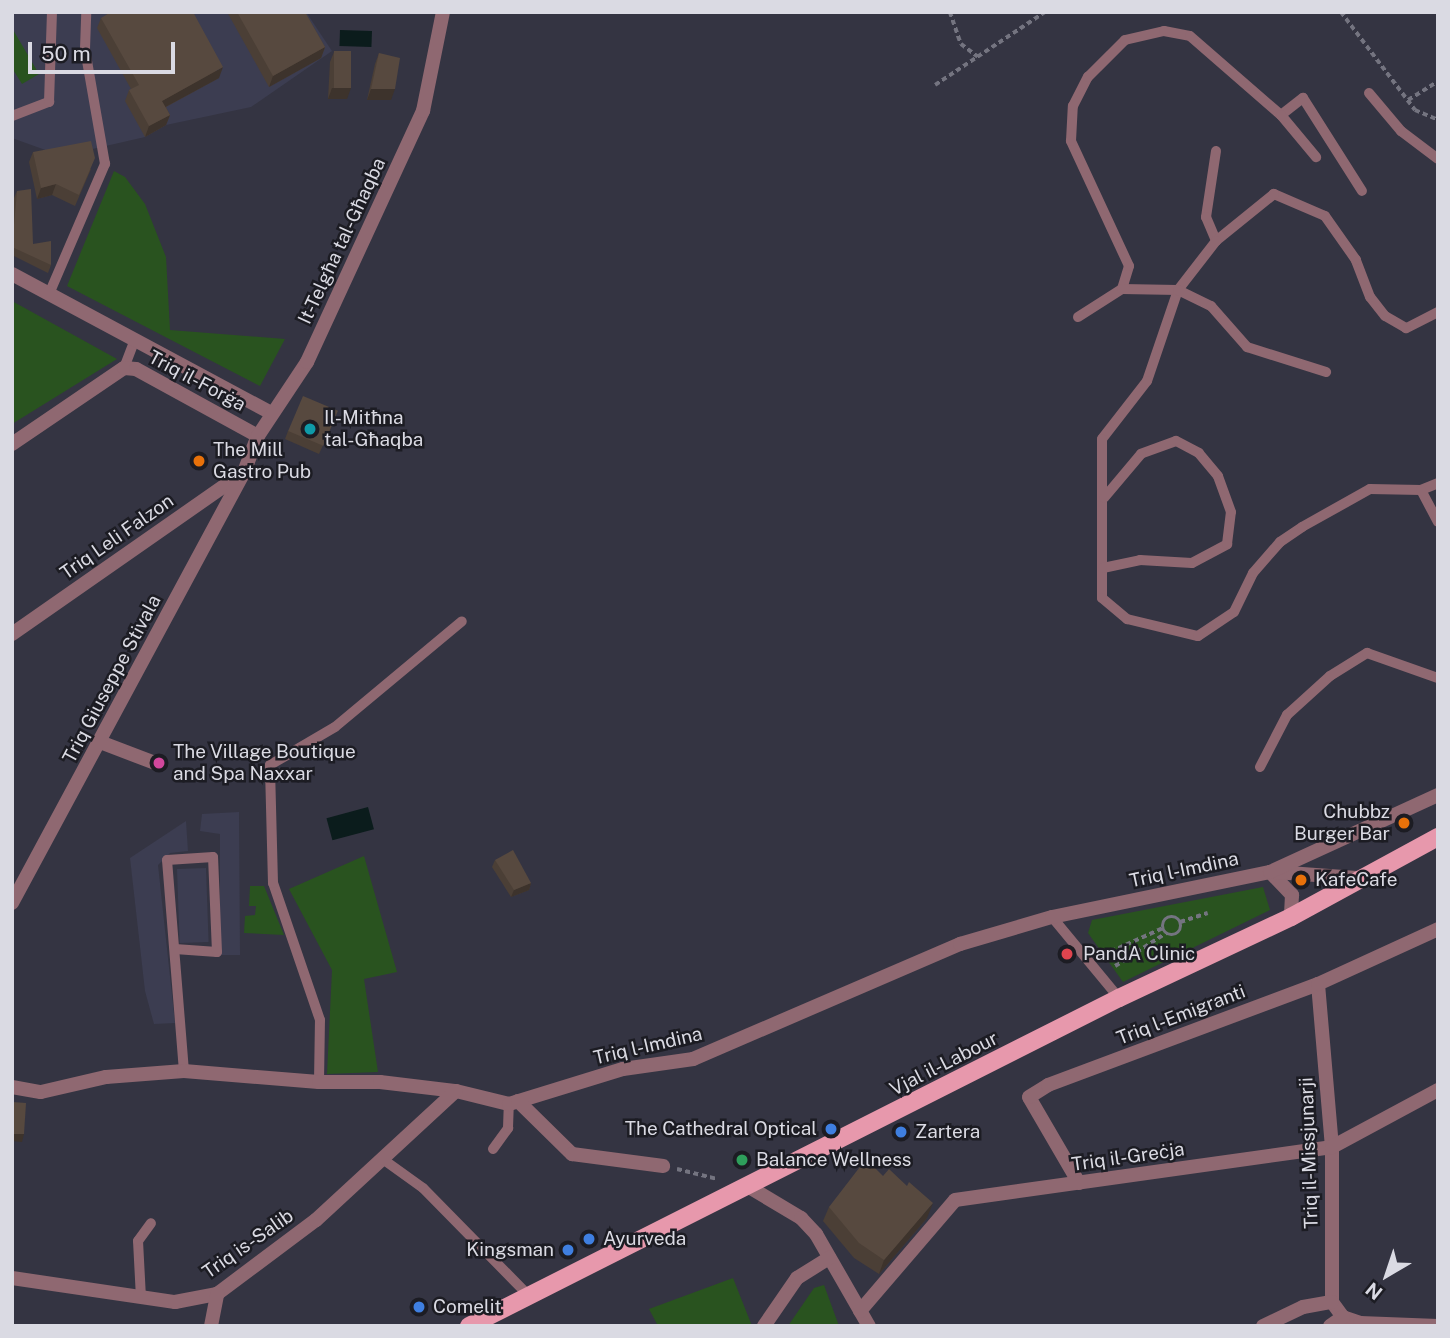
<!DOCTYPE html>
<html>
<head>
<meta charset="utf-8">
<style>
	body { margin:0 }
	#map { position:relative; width:1450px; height:1338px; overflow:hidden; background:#343442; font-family:"Public Sans",sans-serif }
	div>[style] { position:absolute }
	.built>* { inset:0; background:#3c3d51; transform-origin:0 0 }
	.green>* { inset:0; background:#29531f }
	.water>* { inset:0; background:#0b1c1c; transform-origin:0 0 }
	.path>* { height:3.5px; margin-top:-1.75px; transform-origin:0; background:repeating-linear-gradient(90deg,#747480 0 5px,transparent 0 8.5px) }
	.path>.ring { margin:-1.75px; padding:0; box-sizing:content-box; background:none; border:3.5px solid #747480; border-radius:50% }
	.service>* { height:10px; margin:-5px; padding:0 5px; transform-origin:5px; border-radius:5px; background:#8f6871 }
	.minor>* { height:14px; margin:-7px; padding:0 7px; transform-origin:7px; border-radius:7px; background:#8f6871 }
	.tertiary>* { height:14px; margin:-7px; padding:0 7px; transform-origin:7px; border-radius:7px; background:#8f6871 }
	.primary>* { height:18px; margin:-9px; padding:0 9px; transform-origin:9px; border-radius:9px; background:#e798ac }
	.wall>* { inset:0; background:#4b3f36 }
	.shaded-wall>* { inset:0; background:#3d332c }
	.building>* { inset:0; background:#57493f; transform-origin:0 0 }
	.dots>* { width:19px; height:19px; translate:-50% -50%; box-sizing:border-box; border:4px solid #1c1c23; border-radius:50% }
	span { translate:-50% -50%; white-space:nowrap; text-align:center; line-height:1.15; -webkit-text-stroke:5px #1c1c23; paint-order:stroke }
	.street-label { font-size:19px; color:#dadae3 }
	.poi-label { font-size:19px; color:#dadae3 }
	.left { translate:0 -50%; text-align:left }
	.right { translate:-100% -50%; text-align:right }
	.frame { position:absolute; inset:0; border:14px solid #dadae3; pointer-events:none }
	.north { position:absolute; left:1352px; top:1240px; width:70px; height:70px; -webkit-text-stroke:5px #1c1c23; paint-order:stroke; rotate:219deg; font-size:19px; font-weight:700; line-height:28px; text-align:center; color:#dadae3 }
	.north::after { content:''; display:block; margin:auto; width:24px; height:32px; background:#dadae3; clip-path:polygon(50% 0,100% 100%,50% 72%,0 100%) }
	.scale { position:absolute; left:28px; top:42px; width:147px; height:32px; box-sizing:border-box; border:4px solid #dadae3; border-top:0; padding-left:9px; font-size:21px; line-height:24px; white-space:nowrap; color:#dadae3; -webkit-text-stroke:5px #1c1c23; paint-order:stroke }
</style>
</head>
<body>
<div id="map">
	<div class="built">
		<div style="clip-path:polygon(12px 12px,306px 12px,332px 51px,251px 107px,166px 125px,145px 137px,62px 156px,12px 138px)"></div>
		<div style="clip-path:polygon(239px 812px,240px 955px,220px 955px,220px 834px,200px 831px,202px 814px)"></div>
		<div style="clip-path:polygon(186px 821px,188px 851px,170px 853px,158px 865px,175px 1023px,154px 1024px,145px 991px,130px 858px)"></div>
		<div style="left:206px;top:868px;width:74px;height:29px;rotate:88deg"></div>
	</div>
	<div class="green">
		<div style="clip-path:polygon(12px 28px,39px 74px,22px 84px,12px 68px)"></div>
		<div style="clip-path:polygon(114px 171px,125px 177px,145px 204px,166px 257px,170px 330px,285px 339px,260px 386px,67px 286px)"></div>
		<div style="clip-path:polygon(12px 301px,117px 359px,12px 424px)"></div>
		<div style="clip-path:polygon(364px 856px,397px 972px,364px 979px,378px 1072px,327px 1074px,332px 970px,289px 889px)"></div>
		<div style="clip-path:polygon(250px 886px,264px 886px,284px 935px,244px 933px,245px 916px,255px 915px,256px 906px,249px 906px)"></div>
		<div style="clip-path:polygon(1263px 887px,1270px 910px,1123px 982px,1088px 933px,1092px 920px)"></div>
		<div style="clip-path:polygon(733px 1278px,752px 1326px,658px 1326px,649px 1309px)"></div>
		<div style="clip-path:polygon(824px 1285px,839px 1326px,788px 1326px,814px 1288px)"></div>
	</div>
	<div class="water">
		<div style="left:340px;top:30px;width:32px;height:16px;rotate:2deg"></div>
		<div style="left:368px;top:807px;width:23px;height:43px;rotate:75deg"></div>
	</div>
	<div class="path">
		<div style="left:950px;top:12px;width:34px;rotate:71deg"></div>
		<div style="left:961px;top:44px;width:21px;rotate:37deg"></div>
		<div style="left:1341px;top:12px;width:123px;rotate:52.9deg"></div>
		<div style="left:1415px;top:110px;width:25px;rotate:23deg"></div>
		<div style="left:935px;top:85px;width:132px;rotate:-33.6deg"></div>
		<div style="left:1408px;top:100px;width:36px;rotate:-32deg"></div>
		<div class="ring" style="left:1163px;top:917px;width:14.5px;height:14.5px"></div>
		<div style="left:1180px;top:922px;width:29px;rotate:-18deg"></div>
		<div style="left:1103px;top:955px;width:66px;rotate:-24.2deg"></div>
		<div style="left:1115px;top:966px;width:61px;rotate:-32.9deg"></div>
		<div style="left:677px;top:1169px;width:41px;rotate:14deg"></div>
	</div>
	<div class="service">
		<div style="left:1369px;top:93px;width:50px;rotate:49.9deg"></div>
		<div style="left:1401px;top:131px;width:46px;rotate:37.1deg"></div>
		<div style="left:1281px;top:115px;width:28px;rotate:-38deg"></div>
		<div style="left:1303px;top:98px;width:110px;rotate:57.6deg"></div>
		<div style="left:12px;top:116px;width:40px;rotate:-21deg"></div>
		<div style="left:49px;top:102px;width:90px;rotate:-88.1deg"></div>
		<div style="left:1216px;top:151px;width:67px;rotate:98.6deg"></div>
		<div style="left:1206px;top:217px;width:26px;rotate:67deg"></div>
		<div style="left:1122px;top:289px;width:24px;rotate:-73deg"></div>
		<div style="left:1129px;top:266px;width:138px;rotate:-114.9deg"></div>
		<div style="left:1071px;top:141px;width:35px;rotate:-87deg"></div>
		<div style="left:1073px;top:106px;width:33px;rotate:-63deg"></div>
		<div style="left:1088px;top:77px;width:52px;rotate:-45deg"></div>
		<div style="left:1125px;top:40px;width:40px;rotate:-13deg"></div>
		<div style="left:1164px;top:31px;width:26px;rotate:11deg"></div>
		<div style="left:1190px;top:36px;width:121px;rotate:41deg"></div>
		<div style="left:1281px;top:115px;width:55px;rotate:50.2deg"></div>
		<div style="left:49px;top:294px;width:142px;rotate:-66.7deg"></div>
		<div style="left:105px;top:164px;width:117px;rotate:-99.9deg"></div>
		<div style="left:85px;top:49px;width:37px;rotate:-88deg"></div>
		<div style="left:1438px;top:312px;width:36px;rotate:153deg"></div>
		<div style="left:1406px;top:328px;width:24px;rotate:-150deg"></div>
		<div style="left:1385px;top:316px;width:24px;rotate:-128deg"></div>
		<div style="left:1370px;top:297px;width:40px;rotate:-111deg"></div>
		<div style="left:1356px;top:260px;width:54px;rotate:-125.2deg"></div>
		<div style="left:1325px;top:216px;width:56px;rotate:-156.7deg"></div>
		<div style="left:1274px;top:194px;width:75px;rotate:141deg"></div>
		<div style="left:1216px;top:241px;width:62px;rotate:127.8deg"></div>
		<div style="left:1178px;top:290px;width:96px;rotate:108.8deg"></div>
		<div style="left:1147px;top:381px;width:73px;rotate:127.8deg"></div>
		<div style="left:1102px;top:439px;width:159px;rotate:90deg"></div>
		<div style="left:1102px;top:598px;width:33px;rotate:40deg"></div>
		<div style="left:1127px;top:619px;width:73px;rotate:13.5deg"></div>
		<div style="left:1198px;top:636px;width:43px;rotate:-33.7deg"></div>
		<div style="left:1234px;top:612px;width:43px;rotate:-64deg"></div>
		<div style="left:1253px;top:573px;width:41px;rotate:-48.9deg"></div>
		<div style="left:1280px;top:542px;width:27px;rotate:-34deg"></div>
		<div style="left:1302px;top:527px;width:78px;rotate:-29.2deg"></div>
		<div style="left:1370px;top:489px;width:51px;rotate:1.1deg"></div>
		<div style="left:1421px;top:490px;width:18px;rotate:-22deg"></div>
		<div style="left:1078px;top:317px;width:52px;rotate:-32.5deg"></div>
		<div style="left:1122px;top:289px;width:56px;rotate:1deg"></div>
		<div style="left:1178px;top:290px;width:37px;rotate:26deg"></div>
		<div style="left:1211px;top:306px;width:55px;rotate:48.7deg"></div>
		<div style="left:1247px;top:347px;width:83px;rotate:17.6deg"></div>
		<div style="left:124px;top:368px;width:31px;rotate:-69deg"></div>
		<div style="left:1421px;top:490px;width:36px;rotate:62deg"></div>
		<div style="left:1103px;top:568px;width:38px;rotate:-12deg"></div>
		<div style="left:1140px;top:560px;width:52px;rotate:3.3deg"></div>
		<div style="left:1192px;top:563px;width:40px;rotate:-28deg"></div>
		<div style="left:1227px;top:544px;width:32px;rotate:-83deg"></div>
		<div style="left:1231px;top:512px;width:38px;rotate:-110deg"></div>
		<div style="left:1218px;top:476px;width:30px;rotate:-130deg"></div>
		<div style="left:1199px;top:453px;width:26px;rotate:-152deg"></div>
		<div style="left:1176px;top:441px;width:37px;rotate:160deg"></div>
		<div style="left:1141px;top:454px;width:57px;rotate:130.1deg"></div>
		<div style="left:1260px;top:767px;width:59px;rotate:-62.6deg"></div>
		<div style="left:1287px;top:715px;width:58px;rotate:-42.2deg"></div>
		<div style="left:1330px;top:676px;width:44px;rotate:-31.9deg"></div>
		<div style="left:1367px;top:653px;width:75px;rotate:19.4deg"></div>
		<div style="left:1052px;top:917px;width:105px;rotate:50.4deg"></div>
		<div style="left:175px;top:949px;width:42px;rotate:4.1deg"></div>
		<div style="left:217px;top:952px;width:95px;rotate:-92.4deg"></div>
		<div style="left:213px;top:857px;width:46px;rotate:176.3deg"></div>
		<div style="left:167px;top:860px;width:212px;rotate:85.4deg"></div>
		<div style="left:319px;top:1082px;width:62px;rotate:-89.1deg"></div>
		<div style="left:320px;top:1020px;width:145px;rotate:-108.9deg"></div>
		<div style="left:273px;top:883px;width:118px;rotate:-91.5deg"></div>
		<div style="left:270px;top:765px;width:75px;rotate:-30.3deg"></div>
		<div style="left:335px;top:727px;width:165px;rotate:-39.8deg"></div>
		<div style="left:493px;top:1149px;width:26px;rotate:-54deg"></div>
		<div style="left:508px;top:1128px;width:24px;rotate:-88deg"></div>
		<div style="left:384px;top:1160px;width:48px;rotate:35.7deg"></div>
		<div style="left:423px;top:1188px;width:150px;rotate:45.5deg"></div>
		<div style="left:141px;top:1298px;width:57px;rotate:-93deg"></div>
		<div style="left:138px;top:1241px;width:22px;rotate:-54deg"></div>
	</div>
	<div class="minor">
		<div style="left:12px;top:274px;width:294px;rotate:28.2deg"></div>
		<div style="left:12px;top:444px;width:135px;rotate:-34.2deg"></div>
		<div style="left:124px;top:368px;width:12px;rotate:5deg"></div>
		<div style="left:136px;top:369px;width:139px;rotate:28.8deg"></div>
		<div style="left:12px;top:634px;width:283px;rotate:-34.9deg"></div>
		<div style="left:100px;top:742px;width:59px;rotate:20.9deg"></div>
		<div style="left:1270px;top:872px;width:32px;rotate:46deg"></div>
		<div style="left:1292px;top:895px;width:22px;rotate:93deg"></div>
		<div style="left:1275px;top:872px;width:82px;rotate:4.2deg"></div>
		<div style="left:1318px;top:984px;width:164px;rotate:85.1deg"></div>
		<div style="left:1332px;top:1147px;width:155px;rotate:90deg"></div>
		<div style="left:1332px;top:1302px;width:19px;rotate:54deg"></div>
		<div style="left:12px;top:1087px;width:29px;rotate:10deg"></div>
		<div style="left:41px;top:1092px;width:67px;rotate:-13deg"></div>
		<div style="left:106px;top:1077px;width:78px;rotate:-4.4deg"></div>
		<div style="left:184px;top:1071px;width:135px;rotate:4.7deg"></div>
		<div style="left:319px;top:1082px;width:61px"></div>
		<div style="left:380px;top:1082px;width:77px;rotate:6.8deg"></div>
		<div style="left:456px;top:1091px;width:55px;rotate:13.8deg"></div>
		<div style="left:509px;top:1104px;width:119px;rotate:-17.1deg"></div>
		<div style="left:623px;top:1069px;width:71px;rotate:-8.1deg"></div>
		<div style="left:693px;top:1059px;width:291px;rotate:-23.3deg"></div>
		<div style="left:960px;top:944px;width:96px;rotate:-16.4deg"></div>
		<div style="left:1052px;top:917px;width:223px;rotate:-11.7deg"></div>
		<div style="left:1270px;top:872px;width:185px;rotate:-24.6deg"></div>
		<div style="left:518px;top:1101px;width:76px;rotate:44.5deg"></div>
		<div style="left:572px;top:1154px;width:92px;rotate:7.5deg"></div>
		<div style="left:1079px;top:1183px;width:99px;rotate:-120.2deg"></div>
		<div style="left:1029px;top:1097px;width:22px;rotate:-32deg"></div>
		<div style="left:1048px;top:1085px;width:288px;rotate:-20.5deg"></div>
		<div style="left:1318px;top:984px;width:132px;rotate:-24.6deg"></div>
		<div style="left:749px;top:1187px;width:61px;rotate:30.8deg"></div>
		<div style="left:801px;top:1218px;width:22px;rotate:47deg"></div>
		<div style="left:816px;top:1234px;width:106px;rotate:60.1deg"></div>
		<div style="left:12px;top:1278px;width:165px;rotate:8.4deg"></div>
		<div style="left:175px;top:1302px;width:43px;rotate:-10.8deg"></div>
		<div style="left:217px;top:1294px;width:124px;rotate:-36.8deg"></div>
		<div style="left:316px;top:1220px;width:190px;rotate:-42.7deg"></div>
		<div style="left:860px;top:1311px;width:146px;rotate:-49.4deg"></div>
		<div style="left:955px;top:1200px;width:381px;rotate:-8deg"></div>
		<div style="left:1332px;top:1147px;width:120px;rotate:-28.3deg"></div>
		<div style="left:1343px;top:1317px;width:18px;rotate:19deg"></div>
		<div style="left:1360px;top:1323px;width:78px;rotate:2.2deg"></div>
		<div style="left:211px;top:1326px;width:33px;rotate:-79deg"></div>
		<div style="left:764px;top:1326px;width:58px;rotate:-55.5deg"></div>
		<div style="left:797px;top:1278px;width:38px;rotate:-32deg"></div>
		<div style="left:1263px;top:1326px;width:44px;rotate:-25.4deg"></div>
		<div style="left:1303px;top:1307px;width:29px;rotate:-10deg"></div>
		<div style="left:1330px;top:1326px;width:16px;rotate:-35deg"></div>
	</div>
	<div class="tertiary">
		<div style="left:12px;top:903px;width:489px;rotate:-61.7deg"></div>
		<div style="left:244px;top:472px;width:39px;rotate:-69deg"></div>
		<div style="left:258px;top:436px;width:89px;rotate:-56.5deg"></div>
		<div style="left:307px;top:362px;width:277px;rotate:-65.2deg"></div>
		<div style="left:423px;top:111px;width:101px;rotate:-78.6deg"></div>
	</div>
	<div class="primary">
		<div style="left:469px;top:1326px;width:728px;rotate:-26.78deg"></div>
		<div style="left:1119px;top:998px;width:190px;rotate:-25.2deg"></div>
		<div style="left:1291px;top:917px;width:167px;rotate:-28.6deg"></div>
	</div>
	<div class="wall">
		<div style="clip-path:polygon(105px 12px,193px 12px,219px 78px,166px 107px,170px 115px,166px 125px,145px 137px,125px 101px,129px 90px,131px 89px,97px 28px,101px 18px,107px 15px)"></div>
		<div style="clip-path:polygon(227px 12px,305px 12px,325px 47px,321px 58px,269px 87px)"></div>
		<div style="clip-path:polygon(334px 52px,347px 99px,328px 99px,330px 62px)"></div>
		<div style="clip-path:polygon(379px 53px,391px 100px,367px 100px,375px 64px)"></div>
		<div style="clip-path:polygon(33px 152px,91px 169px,75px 206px,52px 195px,37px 199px,29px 162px)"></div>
		<div style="clip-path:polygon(17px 191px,33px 244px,51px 265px,48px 273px,12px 255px,12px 219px,14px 198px)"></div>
		<div style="clip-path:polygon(335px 419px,319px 454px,285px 439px,288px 431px)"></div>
		<div style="clip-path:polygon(495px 860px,531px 883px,529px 890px,511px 897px,492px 867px)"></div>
		<div style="clip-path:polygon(883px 1176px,927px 1218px,879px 1274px,854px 1258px,823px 1221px,829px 1207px)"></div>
	</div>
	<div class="shaded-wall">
		<div style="clip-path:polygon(325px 47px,321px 58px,269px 87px,273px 76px)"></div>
		<div style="clip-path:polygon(223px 67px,219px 78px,158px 111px,162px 101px)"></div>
		<div style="clip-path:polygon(332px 88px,351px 88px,347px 99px,328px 99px)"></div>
		<div style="clip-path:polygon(371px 89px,395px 89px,391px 100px,367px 100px)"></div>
		<div style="clip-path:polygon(170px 115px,166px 125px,145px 137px,149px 126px)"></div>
		<div style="clip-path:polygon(56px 184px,52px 195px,37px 199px,41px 188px)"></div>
		<div style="clip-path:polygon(531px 883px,529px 890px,511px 897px,514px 890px)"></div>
		<div style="clip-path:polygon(12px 1134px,24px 1134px,22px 1142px,12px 1141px)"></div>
		<div style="clip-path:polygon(933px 1203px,927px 1218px,879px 1274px,884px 1260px)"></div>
	</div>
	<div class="building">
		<div style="clip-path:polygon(111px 12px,193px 12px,223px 67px,162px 101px,170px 115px,149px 126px,129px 90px,139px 85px,101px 18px)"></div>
		<div style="clip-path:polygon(237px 12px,305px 12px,325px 47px,273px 76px)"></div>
		<div style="left:351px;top:51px;width:37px;height:17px;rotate:90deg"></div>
		<div style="clip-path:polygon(379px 53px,400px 58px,395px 89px,371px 89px)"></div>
		<div style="clip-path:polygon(91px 141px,95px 158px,79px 195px,56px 184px,41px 188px,33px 152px)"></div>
		<div style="clip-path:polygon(31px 189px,33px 244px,51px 241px,51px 265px,12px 247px,17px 191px)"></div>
		<div style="left:303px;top:396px;width:38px;height:38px;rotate:23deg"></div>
		<div style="clip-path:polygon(513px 850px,531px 883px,514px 890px,495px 860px)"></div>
		<div style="clip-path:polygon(12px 1102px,26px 1103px,24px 1134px,12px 1134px)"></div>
		<div style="clip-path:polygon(866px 1159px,883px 1176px,889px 1169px,907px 1186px,909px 1182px,933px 1203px,884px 1260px,859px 1243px,829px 1207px)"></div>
	</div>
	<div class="dots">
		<div style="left:310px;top:429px;background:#0f9aa8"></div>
		<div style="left:199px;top:461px;background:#e8710a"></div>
		<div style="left:159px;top:763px;background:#d1479c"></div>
		<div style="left:1404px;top:823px;background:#e8710a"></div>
		<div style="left:1301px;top:880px;background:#e8710a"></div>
		<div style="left:1067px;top:954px;background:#e0444e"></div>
		<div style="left:831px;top:1129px;background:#3f7fe0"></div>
		<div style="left:901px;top:1132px;background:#3f7fe0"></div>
		<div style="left:742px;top:1160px;background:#2e9e5b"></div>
		<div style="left:589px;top:1239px;background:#3f7fe0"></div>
		<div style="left:568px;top:1250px;background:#3f7fe0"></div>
		<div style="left:419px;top:1307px;background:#3f7fe0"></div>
	</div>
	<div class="street-label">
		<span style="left:342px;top:241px;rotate:-65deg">It-Telgħa tal-Għaqba</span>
		<span style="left:197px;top:381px;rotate:28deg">Triq il-Forġa</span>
		<span style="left:117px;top:537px;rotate:-35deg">Triq Leli Falzon</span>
		<span style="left:112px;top:679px;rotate:-62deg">Triq Giuseppe Stivala</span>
		<span style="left:1184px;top:870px;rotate:-12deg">Triq l-Imdina</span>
		<span style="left:1181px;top:1015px;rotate:-21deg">Triq l-Emigranti</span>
		<span style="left:648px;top:1046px;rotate:-13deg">Triq l-Imdina</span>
		<span style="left:944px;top:1064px;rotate:-27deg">Vjal il-Labour</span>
		<span style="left:1309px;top:1153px;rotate:-92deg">Triq il-Missjunarji</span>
		<span style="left:1128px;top:1157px;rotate:-8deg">Triq il-Greċja</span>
		<span style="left:248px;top:1244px;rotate:-35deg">Triq is-Salib</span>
	</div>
	<div class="poi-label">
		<span class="left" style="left:324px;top:429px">Il-Mitħna<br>tal-Għaqba</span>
		<span class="left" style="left:213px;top:461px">The Mill<br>Gastro Pub</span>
		<span class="left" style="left:173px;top:763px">The Village Boutique<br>and Spa Naxxar</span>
		<span class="right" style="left:1390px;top:823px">Chubbz<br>Burger Bar</span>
		<span class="left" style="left:1315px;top:880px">KafeCafe</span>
		<span class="left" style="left:1083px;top:954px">PandA Clinic</span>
		<span class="right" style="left:817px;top:1129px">The Cathedral Optical</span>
		<span class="left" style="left:915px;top:1132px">Zartera</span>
		<span class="left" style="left:756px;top:1160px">Balance Wellness</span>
		<span class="left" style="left:603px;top:1239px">Ayurveda</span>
		<span class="right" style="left:554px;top:1250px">Kingsman</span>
		<span class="left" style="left:433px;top:1307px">Comelit</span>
	</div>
	<div class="frame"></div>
	<div class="north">N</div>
	<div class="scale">50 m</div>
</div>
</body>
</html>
